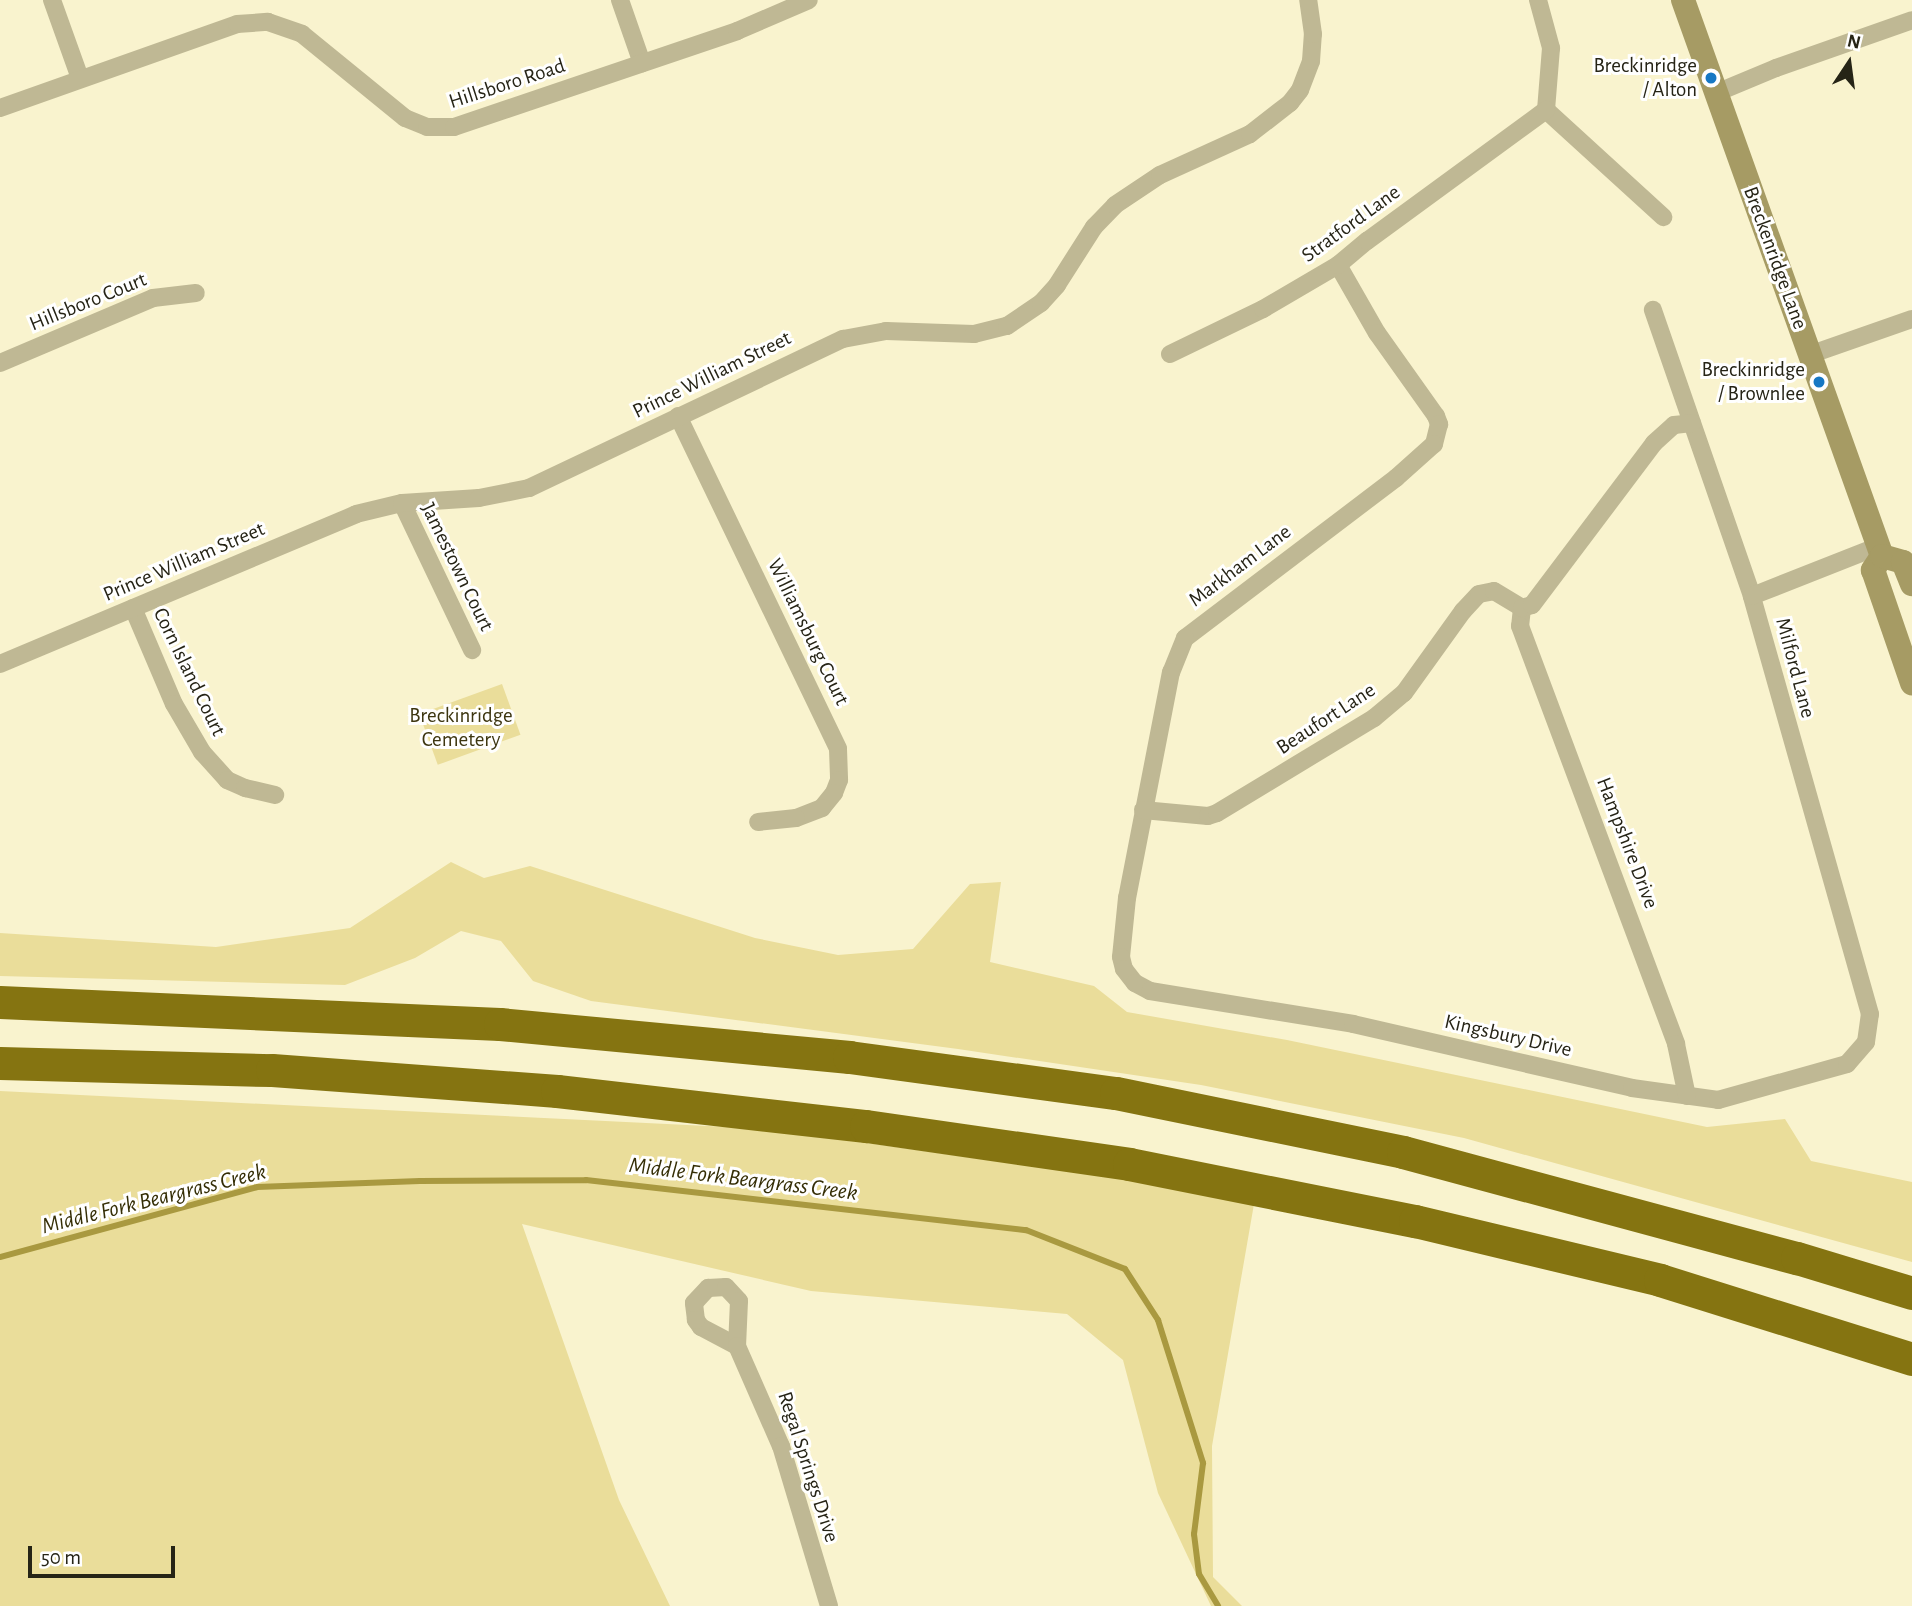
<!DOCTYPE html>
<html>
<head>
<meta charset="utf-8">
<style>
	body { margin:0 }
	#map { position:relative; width:1912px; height:1606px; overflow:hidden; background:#f9f3ce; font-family:"Alegreya Sans",sans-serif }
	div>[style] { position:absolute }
	.green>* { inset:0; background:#eadd9a; transform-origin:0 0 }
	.stream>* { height:6px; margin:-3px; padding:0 3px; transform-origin:3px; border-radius:3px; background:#a99940 }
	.minor>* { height:18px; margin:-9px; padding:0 9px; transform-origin:9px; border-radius:9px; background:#bfb894 }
	.secondary>* { height:24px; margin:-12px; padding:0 12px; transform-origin:12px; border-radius:12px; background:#a69b64 }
	.motorway>* { height:33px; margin:-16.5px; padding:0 16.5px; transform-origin:16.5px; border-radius:16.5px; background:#857411 }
	.dots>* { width:19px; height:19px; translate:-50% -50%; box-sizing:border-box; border:4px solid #fff; border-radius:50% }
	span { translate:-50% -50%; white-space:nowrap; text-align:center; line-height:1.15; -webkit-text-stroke:6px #fff; paint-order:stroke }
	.poi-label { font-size:21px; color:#262416 }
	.right { translate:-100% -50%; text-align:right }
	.street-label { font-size:21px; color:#262416 }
	.park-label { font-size:21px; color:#3d3610 }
	.water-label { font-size:23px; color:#352e06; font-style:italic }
	.north { position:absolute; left:1814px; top:28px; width:70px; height:70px; -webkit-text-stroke:5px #fff; paint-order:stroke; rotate:13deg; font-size:19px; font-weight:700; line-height:28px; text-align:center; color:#262416 }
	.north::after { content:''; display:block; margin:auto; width:24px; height:32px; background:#262416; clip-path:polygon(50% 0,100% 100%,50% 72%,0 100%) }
	.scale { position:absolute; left:28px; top:1546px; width:147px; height:32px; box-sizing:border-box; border:4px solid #262416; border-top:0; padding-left:9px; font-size:21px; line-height:24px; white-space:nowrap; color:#262416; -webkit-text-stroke:5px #fff; paint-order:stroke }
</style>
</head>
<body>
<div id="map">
	<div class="green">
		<div style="left:502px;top:684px;width:54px;height:88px;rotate:70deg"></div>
		<div style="clip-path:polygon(451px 862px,484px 878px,530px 866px,755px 938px,838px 955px,913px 949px,970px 884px,1001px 882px,990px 962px,1094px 986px,1127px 1012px,1287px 1040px,1707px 1127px,1785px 1119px,1811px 1161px,1912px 1182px,1912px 1262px,1464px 1138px,1201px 1085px,958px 1049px,591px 1001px,533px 981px,501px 941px,461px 931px,415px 958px,345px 985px,0 976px,0 933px,216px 947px,350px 928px)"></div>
		<div style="clip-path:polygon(0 1091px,767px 1129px,1173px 1186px,1254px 1204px,1212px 1446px,1213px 1577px,1242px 1606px,1211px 1606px,1158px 1493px,1123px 1360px,1067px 1314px,811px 1291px,522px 1224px,619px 1500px,670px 1606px,0 1606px)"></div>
	</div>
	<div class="stream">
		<div style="left:0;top:1257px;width:266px;rotate:-15.2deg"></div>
		<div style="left:257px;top:1187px;width:163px;rotate:-2.1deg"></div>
		<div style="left:420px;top:1181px;width:166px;rotate:-0.3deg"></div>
		<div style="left:586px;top:1180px;width:443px;rotate:6.5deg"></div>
		<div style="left:1026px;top:1230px;width:106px;rotate:21.5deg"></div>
		<div style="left:1125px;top:1269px;width:61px;rotate:57.1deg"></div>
		<div style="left:1158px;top:1320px;width:150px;rotate:72.5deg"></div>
		<div style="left:1203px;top:1463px;width:72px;rotate:97.2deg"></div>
		<div style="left:1194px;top:1534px;width:40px;rotate:82.9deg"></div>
		<div style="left:1199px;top:1574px;width:37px;rotate:59deg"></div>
	</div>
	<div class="minor">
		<div style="left:52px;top:0;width:83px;rotate:70.3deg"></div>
		<div style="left:620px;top:0;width:67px;rotate:70.8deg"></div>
		<div style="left:1538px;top:0;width:50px;rotate:74.8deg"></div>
		<div style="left:1551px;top:48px;width:62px;rotate:94.6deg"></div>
		<div style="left:1546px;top:110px;width:159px;rotate:42.4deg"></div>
		<div style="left:1716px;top:93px;width:65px;rotate:-22.6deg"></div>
		<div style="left:1776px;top:68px;width:144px;rotate:-19.4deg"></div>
		<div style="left:0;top:108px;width:251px;rotate:-19.5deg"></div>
		<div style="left:237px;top:24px;width:31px;rotate:-4deg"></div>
		<div style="left:268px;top:22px;width:36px;rotate:19deg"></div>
		<div style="left:302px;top:34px;width:133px;rotate:39.2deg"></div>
		<div style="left:405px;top:118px;width:24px;rotate:22deg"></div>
		<div style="left:427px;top:127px;width:27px"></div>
		<div style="left:454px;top:127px;width:299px;rotate:-18.7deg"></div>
		<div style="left:737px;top:31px;width:78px;rotate:-23.3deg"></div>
		<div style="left:1338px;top:265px;width:78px;rotate:60.2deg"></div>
		<div style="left:1377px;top:333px;width:102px;rotate:54.6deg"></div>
		<div style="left:1436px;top:416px;width:9px;rotate:69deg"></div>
		<div style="left:1439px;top:424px;width:21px;rotate:104deg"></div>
		<div style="left:1434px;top:444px;width:51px;rotate:138.2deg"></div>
		<div style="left:1396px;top:478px;width:265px;rotate:142.8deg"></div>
		<div style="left:1185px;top:638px;width:37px;rotate:112deg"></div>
		<div style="left:1171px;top:672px;width:230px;rotate:101deg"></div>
		<div style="left:1127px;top:898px;width:59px;rotate:95.8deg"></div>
		<div style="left:1121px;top:957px;width:12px;rotate:76deg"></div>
		<div style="left:1124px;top:969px;width:18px;rotate:52deg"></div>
		<div style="left:1135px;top:983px;width:17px;rotate:28deg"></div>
		<div style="left:1150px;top:991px;width:206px;rotate:9.2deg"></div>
		<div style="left:1353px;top:1024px;width:286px;rotate:12.9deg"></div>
		<div style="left:1632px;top:1088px;width:87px;rotate:7.9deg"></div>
		<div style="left:1718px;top:1100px;width:134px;rotate:-15.6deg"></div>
		<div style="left:1847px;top:1064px;width:29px;rotate:-49deg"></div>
		<div style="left:1866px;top:1042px;width:28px;rotate:-82deg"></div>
		<div style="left:1870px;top:1014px;width:434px;rotate:-105.8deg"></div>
		<div style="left:1752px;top:596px;width:303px;rotate:-109.1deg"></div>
		<div style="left:1170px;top:354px;width:103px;rotate:-25.8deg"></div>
		<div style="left:1263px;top:309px;width:87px;rotate:-30.4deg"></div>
		<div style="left:1338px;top:265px;width:38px;rotate:-40deg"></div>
		<div style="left:1367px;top:241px;width:222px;rotate:-36.2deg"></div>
		<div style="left:1809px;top:355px;width:109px;rotate:-19.3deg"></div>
		<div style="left:0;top:363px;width:166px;rotate:-23deg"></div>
		<div style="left:153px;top:298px;width:43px;rotate:-6.6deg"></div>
		<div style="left:678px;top:416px;width:369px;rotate:64.3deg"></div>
		<div style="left:838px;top:749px;width:31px;rotate:88deg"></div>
		<div style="left:839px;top:780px;width:14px;rotate:111deg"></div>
		<div style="left:834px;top:793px;width:19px;rotate:129deg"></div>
		<div style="left:822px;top:808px;width:28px;rotate:159deg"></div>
		<div style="left:796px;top:818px;width:38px;rotate:174deg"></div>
		<div style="left:402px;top:503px;width:163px;rotate:64.5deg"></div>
		<div style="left:1752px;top:596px;width:136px;rotate:-21.5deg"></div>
		<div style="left:133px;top:608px;width:104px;rotate:66.9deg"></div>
		<div style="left:174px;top:704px;width:56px;rotate:59.7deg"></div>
		<div style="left:202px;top:752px;width:38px;rotate:48deg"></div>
		<div style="left:227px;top:780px;width:20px;rotate:24deg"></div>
		<div style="left:245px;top:788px;width:31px;rotate:13deg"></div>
		<div style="left:1522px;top:608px;width:18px;rotate:96deg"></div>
		<div style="left:1520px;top:626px;width:446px;rotate:69.5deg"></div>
		<div style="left:1676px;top:1044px;width:53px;rotate:78.1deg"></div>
		<div style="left:0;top:664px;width:386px;rotate:-22.8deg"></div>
		<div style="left:356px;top:514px;width:47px;rotate:-13.4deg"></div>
		<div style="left:402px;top:503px;width:77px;rotate:-3.7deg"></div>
		<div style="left:479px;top:498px;width:51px;rotate:-11.3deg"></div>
		<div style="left:529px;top:488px;width:348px;rotate:-25.4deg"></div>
		<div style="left:843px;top:339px;width:44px;rotate:-10.5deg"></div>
		<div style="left:886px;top:331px;width:88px;rotate:2deg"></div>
		<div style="left:974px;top:334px;width:34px;rotate:-14deg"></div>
		<div style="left:1007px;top:326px;width:41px;rotate:-34.1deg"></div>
		<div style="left:1041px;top:303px;width:24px;rotate:-48deg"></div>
		<div style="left:1057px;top:285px;width:69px;rotate:-57.5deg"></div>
		<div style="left:1094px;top:227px;width:30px;rotate:-46deg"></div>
		<div style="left:1115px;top:205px;width:54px;rotate:-33.7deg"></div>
		<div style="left:1160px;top:175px;width:99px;rotate:-24.5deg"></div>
		<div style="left:1250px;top:134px;width:51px;rotate:-37.8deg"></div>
		<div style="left:1290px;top:103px;width:16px;rotate:-52deg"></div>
		<div style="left:1300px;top:90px;width:31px;rotate:-69deg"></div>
		<div style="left:1311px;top:61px;width:27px;rotate:-86deg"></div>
		<div style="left:1313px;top:34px;width:34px;rotate:-98deg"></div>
		<div style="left:1143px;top:810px;width:65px;rotate:5.3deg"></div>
		<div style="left:1208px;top:816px;width:9px;rotate:-18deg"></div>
		<div style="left:1217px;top:813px;width:184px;rotate:-31.2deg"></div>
		<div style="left:1374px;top:718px;width:39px;rotate:-40deg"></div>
		<div style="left:1404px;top:693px;width:101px;rotate:-54.3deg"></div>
		<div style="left:1463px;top:611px;width:23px;rotate:-47deg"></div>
		<div style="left:1479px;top:594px;width:15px;rotate:-11deg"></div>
		<div style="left:1494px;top:591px;width:33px;rotate:31deg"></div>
		<div style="left:1522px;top:608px;width:10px;rotate:-17deg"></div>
		<div style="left:1532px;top:605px;width:203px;rotate:-53deg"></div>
		<div style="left:1654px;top:443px;width:27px;rotate:-42deg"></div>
		<div style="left:1674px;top:425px;width:18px;rotate:-6deg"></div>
		<div style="left:737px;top:1346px;width:41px;rotate:-152.2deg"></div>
		<div style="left:701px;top:1327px;width:9px;rotate:-126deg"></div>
		<div style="left:696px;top:1320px;width:17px;rotate:-97deg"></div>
		<div style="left:694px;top:1303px;width:21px;rotate:-47deg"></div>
		<div style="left:708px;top:1288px;width:18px;rotate:-3deg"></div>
		<div style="left:726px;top:1287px;width:19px;rotate:47deg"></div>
		<div style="left:739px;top:1301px;width:45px;rotate:92.5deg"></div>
		<div style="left:737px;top:1346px;width:109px;rotate:66.3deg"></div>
		<div style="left:781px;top:1446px;width:167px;rotate:73.3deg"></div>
	</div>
	<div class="secondary">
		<div style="left:1683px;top:0;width:591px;rotate:70.31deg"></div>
		<div style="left:1882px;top:556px;width:17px;rotate:123deg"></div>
		<div style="left:1873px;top:570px;width:120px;rotate:71deg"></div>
		<div style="left:1882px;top:556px;width:22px;rotate:16deg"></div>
		<div style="left:1903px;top:562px;width:24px;rotate:68deg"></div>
	</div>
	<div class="motorway">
		<div style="left:0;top:1002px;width:500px;rotate:2.52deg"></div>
		<div style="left:500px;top:1024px;width:351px;rotate:5.4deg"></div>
		<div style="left:849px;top:1057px;width:269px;rotate:7.7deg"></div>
		<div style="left:1116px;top:1093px;width:293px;rotate:11.6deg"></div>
		<div style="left:1403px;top:1152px;width:408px;rotate:15.1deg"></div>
		<div style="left:1797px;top:1258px;width:120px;rotate:16.9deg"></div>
		<div style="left:0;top:1063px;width:272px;rotate:1.5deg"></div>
		<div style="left:272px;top:1070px;width:286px;rotate:4.2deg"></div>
		<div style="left:557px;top:1091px;width:311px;rotate:6.5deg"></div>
		<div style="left:866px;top:1126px;width:266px;rotate:8.2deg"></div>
		<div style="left:1129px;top:1164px;width:292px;rotate:11.3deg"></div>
		<div style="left:1415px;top:1221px;width:252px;rotate:13.5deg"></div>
		<div style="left:1660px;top:1280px;width:264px;rotate:17.4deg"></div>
	</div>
	<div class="dots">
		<div style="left:1711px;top:78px;background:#1778c4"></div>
		<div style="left:1819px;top:382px;background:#1778c4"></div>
	</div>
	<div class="poi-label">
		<span class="right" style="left:1697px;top:78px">Breckinridge<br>/ Alton</span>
		<span class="right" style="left:1805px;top:382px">Breckinridge<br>/ Brownlee</span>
	</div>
	<div class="street-label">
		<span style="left:507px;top:84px;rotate:-18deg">Hillsboro Road</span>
		<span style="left:1351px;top:224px;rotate:-36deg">Stratford Lane</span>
		<span style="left:1775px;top:258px;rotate:70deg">Breckenridge Lane</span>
		<span style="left:88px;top:302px;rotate:-22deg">Hillsboro Court</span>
		<span style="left:712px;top:375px;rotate:-26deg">Prince William Street</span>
		<span style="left:184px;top:562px;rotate:-23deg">Prince William Street</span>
		<span style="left:1240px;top:566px;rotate:-37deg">Markham Lane</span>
		<span style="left:457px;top:567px;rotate:64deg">Jamestown Court</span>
		<span style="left:808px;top:632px;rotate:64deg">Williamsburg Court</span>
		<span style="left:1795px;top:668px;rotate:75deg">Milford Lane</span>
		<span style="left:189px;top:672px;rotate:64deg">Corn Island Court</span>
		<span style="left:1326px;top:719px;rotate:-33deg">Beaufort Lane</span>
		<span style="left:1627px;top:843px;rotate:69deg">Hampshire Drive</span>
		<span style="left:1508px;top:1036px;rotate:13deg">Kingsbury Drive</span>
		<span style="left:808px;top:1467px;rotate:72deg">Regal Springs Drive</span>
	</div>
	<div class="park-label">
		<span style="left:461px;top:728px">Breckinridge<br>Cemetery</span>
	</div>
	<div class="water-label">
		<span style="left:743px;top:1180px;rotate:7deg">Middle Fork Beargrass Creek</span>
		<span style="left:154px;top:1200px;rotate:-14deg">Middle Fork Beargrass Creek</span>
	</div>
	<div class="north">N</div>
	<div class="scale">50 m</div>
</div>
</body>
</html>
